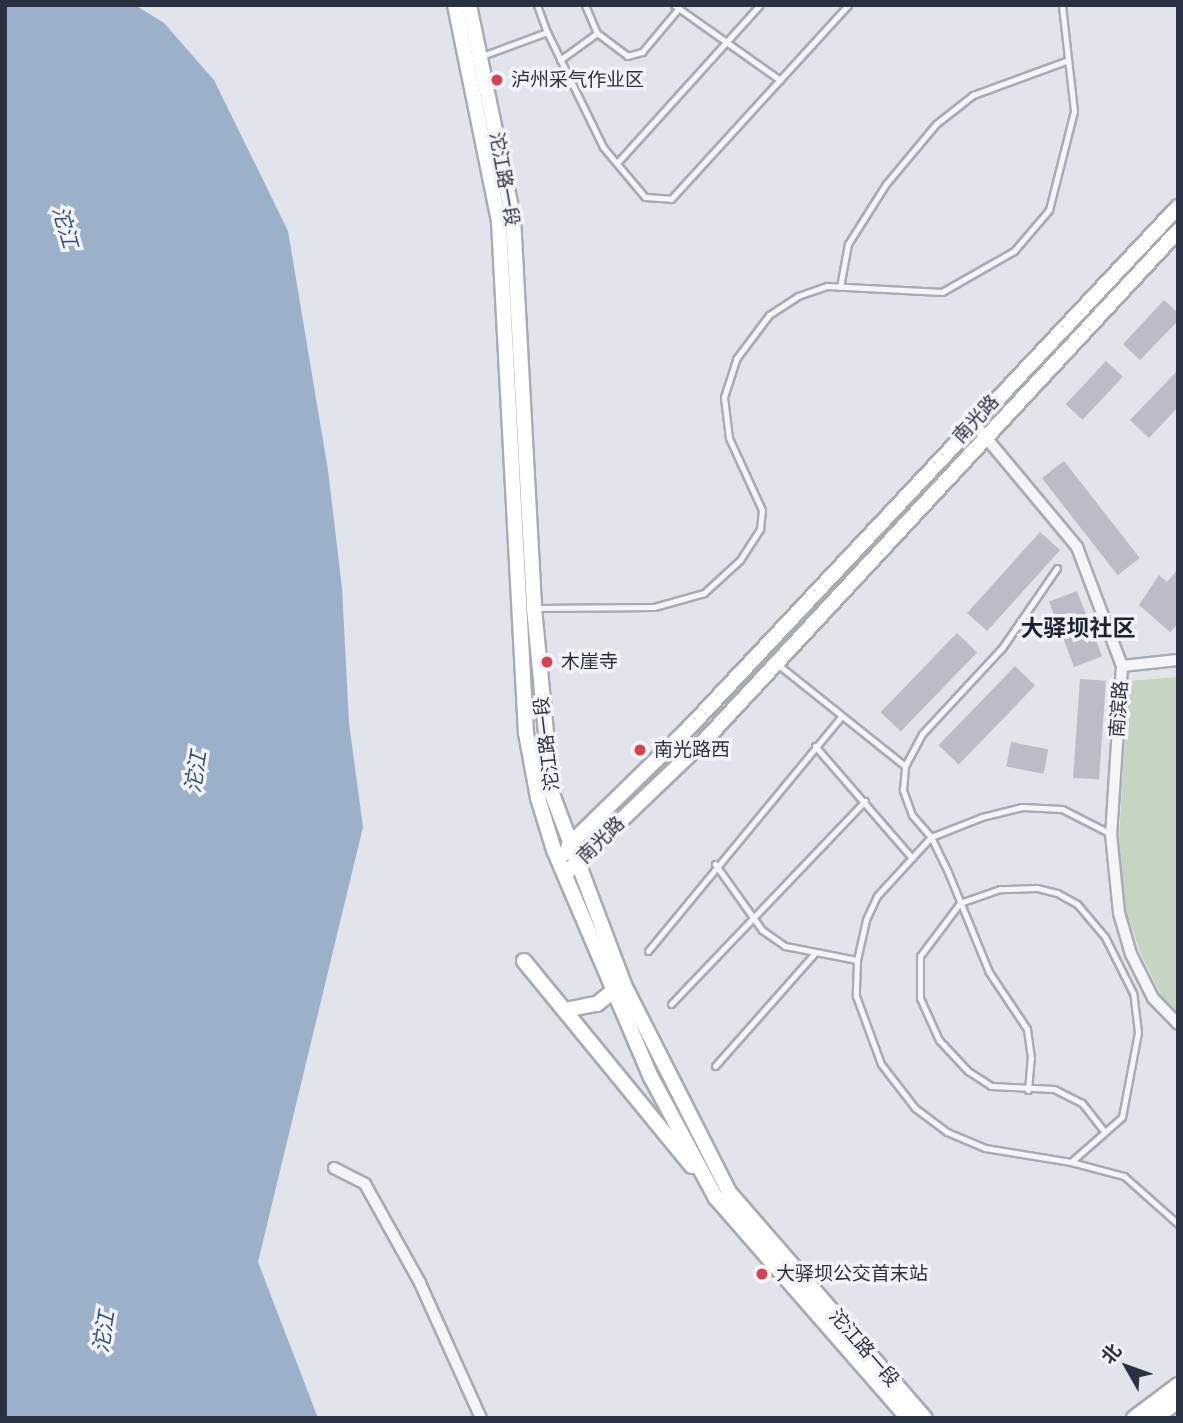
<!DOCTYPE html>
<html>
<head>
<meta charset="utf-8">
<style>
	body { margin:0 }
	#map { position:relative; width:1183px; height:1423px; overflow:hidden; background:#e1e4ea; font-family:"PT Sans","Noto Sans SC",sans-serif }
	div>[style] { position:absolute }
	.green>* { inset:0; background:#c6d4c2 }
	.water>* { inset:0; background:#9cb0ca }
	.building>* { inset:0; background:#b8bdc7; transform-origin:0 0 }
	.roads { filter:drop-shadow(2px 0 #a6abb4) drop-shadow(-2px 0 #a6abb4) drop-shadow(0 2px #a6abb4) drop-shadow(0 -2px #a6abb4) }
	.lane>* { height:5px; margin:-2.5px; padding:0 2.5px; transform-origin:2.5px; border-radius:2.5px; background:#f4f5f8 }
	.street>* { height:10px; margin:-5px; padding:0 5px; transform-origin:5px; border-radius:5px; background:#f4f5f8 }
	.secondary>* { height:14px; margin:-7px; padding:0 7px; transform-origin:7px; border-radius:7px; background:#fff }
	.dots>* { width:19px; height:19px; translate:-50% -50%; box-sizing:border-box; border:4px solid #f1f3f7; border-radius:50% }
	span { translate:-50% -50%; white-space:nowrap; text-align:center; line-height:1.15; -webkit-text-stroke:7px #f1f3f7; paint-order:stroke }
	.poi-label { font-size:19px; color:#293142 }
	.left { translate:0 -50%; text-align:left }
	.street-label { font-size:19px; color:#293142 }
	.water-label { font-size:21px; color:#324e77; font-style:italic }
	.quarter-label { font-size:23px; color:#1b2233; font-weight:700 }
	.frame { position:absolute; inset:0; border:7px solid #293142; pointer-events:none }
	.north { position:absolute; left:1092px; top:1332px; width:70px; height:70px; -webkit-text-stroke:5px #f1f3f7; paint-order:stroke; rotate:310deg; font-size:19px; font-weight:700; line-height:28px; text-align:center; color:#293142 }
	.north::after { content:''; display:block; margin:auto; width:24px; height:32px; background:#293142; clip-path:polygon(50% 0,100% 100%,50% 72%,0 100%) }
</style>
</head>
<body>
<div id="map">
	<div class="green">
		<div style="clip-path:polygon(1178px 677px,1178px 1012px,1163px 999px,1140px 952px,1124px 905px,1119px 841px,1128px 681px)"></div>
	</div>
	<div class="water">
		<div style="clip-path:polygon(5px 5px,135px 5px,164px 23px,214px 80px,288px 231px,328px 470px,342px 588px,349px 723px,363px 827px,258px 1262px,318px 1418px,5px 1418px)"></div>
	</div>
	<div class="building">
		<div style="clip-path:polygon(1164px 300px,1178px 313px,1178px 321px,1140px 360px,1123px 344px)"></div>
		<div style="left:1106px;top:361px;width:23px;height:59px;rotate:43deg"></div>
		<div style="clip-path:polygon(1178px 370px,1178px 407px,1149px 438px,1130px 420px)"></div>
		<div style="left:1064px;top:461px;width:123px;height:28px;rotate:52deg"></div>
		<div style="left:1040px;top:532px;width:27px;height:109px;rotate:42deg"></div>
		<div style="clip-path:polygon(1178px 569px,1178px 624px,1170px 632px,1139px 605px,1159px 575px,1167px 582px)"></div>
		<div style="left:1077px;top:591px;width:70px;height:30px;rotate:69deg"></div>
		<div style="left:957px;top:633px;width:28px;height:110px;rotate:44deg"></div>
		<div style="left:1015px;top:666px;width:28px;height:110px;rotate:44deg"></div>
		<div style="left:1080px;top:679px;width:26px;height:99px;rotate:4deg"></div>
		<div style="left:1011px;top:742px;width:38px;height:25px;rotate:11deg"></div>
	</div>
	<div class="roads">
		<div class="lane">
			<div style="left:537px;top:5px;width:29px;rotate:70deg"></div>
			<div style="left:585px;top:5px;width:30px;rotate:67deg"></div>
			<div style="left:597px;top:33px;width:38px;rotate:37deg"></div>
			<div style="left:627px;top:56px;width:16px;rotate:-15deg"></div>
			<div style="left:642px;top:52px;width:56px;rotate:-50.1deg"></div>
			<div style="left:674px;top:5px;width:130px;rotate:35.3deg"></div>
			<div style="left:482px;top:56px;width:69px;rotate:-20.3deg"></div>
			<div style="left:547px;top:32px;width:128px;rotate:64deg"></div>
			<div style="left:603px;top:147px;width:65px;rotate:50deg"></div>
			<div style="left:645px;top:197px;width:26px;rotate:4deg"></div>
			<div style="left:671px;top:199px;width:263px;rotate:-47.6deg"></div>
			<div style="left:560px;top:60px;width:46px;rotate:-36.1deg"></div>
			<div style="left:617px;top:163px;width:213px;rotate:-47.9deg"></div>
			<div style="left:840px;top:287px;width:44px;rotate:-79.5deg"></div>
			<div style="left:848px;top:244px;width:71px;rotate:-57.7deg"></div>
			<div style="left:886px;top:184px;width:78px;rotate:-50.2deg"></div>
			<div style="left:936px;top:124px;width:47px;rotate:-38.1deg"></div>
			<div style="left:973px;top:95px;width:99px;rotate:-20.1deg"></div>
			<div style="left:537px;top:608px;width:117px;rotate:-0.5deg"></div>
			<div style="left:654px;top:607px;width:52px;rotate:-15.6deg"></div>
			<div style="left:704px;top:593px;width:49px;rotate:-42.5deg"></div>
			<div style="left:740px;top:560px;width:37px;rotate:-57deg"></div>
			<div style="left:760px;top:529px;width:19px;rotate:-84deg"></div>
			<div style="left:762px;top:510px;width:79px;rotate:-114.6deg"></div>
			<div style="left:729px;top:438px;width:41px;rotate:-97deg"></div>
			<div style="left:724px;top:397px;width:40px;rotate:-72deg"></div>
			<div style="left:736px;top:359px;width:55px;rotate:-53.1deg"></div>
			<div style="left:769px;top:315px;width:35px;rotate:-33deg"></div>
			<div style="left:798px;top:296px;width:31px;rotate:-19deg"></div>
			<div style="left:827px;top:286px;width:115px;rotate:3deg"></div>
			<div style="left:942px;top:292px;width:83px;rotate:-29.7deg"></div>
			<div style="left:1014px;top:251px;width:54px;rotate:-49.5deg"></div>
			<div style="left:1049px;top:210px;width:102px;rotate:-75.8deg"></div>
			<div style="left:1074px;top:111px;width:107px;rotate:-96.5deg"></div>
			<div style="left:776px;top:663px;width:165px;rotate:38.6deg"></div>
			<div style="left:815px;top:746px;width:148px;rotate:49.1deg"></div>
			<div style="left:1111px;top:834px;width:55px;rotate:-153deg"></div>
			<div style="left:1062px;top:809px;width:40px;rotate:-177.1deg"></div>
			<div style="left:1022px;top:807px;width:41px;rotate:166deg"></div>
			<div style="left:982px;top:817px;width:55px;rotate:158.6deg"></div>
			<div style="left:931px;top:837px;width:80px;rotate:132.5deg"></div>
			<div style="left:877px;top:896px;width:26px;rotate:115deg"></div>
			<div style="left:866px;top:920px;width:41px;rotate:102.7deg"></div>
			<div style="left:857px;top:960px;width:36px;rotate:92deg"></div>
			<div style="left:856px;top:996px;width:72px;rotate:69.8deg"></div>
			<div style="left:881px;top:1064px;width:56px;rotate:52.3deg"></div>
			<div style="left:915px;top:1108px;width:40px;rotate:37deg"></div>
			<div style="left:947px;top:1132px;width:41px;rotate:22.8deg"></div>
			<div style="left:985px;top:1148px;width:87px;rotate:9.2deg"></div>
			<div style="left:1071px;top:1162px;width:55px;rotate:14.8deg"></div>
			<div style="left:1124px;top:1176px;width:72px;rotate:41.6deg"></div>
			<div style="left:715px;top:864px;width:81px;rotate:54.5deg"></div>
			<div style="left:762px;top:930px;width:28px;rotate:35deg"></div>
			<div style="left:785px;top:946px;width:73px;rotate:11deg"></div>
			<div style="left:648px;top:951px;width:302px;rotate:-50.5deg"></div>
			<div style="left:671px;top:1004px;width:281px;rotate:-46.3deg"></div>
			<div style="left:715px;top:1066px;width:152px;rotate:-48.5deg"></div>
			<div style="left:1028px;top:1090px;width:32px;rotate:-85deg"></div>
			<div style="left:1031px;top:1058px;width:29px;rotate:-98deg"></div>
			<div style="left:1027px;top:1029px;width:69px;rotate:-123.7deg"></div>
			<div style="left:989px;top:972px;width:108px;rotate:-112.3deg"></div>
			<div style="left:948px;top:872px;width:39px;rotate:-116deg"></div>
			<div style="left:931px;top:837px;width:29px;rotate:-131deg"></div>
			<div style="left:912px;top:815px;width:27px;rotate:-110deg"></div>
			<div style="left:903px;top:790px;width:24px;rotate:-85deg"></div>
			<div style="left:905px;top:766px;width:36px;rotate:-62deg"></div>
			<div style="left:922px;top:734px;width:117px;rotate:-47.1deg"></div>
			<div style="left:1002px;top:648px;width:97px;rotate:-55.5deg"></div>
			<div style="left:1071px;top:1162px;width:68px;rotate:-41.4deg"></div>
			<div style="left:1122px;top:1117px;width:86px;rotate:-79.3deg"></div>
			<div style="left:1138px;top:1032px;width:39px;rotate:-97deg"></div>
			<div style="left:1133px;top:993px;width:63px;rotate:-116.6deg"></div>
			<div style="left:1105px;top:937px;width:43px;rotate:-130.3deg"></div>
			<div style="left:1077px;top:904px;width:23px;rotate:-151deg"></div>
			<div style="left:1057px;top:893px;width:21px;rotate:-166deg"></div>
			<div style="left:1037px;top:888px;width:37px;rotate:178deg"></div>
			<div style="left:1000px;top:889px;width:42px;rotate:160.7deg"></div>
			<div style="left:960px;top:903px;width:66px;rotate:127deg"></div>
			<div style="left:920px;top:956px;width:42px;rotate:90deg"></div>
			<div style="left:920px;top:998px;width:46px;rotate:65.7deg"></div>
			<div style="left:939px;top:1040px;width:42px;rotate:46.9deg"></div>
			<div style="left:968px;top:1071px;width:27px;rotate:33deg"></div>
			<div style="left:991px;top:1086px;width:63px;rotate:2.7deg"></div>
			<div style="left:1054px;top:1089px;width:31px;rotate:27deg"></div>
			<div style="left:1082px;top:1103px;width:37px;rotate:52deg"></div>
		</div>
		<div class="street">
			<div style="left:973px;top:422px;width:163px;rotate:50.2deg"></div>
			<div style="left:1077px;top:547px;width:127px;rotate:69.3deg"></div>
			<div style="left:1122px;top:666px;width:168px;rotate:93.7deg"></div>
			<div style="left:1111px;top:834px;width:79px;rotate:84.2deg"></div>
			<div style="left:1119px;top:913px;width:43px;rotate:73.7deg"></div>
			<div style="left:1131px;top:954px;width:49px;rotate:63.4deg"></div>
			<div style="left:1153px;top:998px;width:36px;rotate:46deg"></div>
			<div style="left:1122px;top:666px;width:56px;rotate:-6.1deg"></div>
			<div style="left:334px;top:1168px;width:35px;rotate:27deg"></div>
			<div style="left:365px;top:1184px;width:113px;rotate:60.9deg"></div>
			<div style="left:420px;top:1283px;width:148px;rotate:65.7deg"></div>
		</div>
		<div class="secondary">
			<div style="left:455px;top:5px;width:221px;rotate:78.5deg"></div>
			<div style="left:499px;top:222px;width:512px;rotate:86.98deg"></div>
			<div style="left:526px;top:733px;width:66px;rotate:79.5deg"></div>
			<div style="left:538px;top:798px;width:54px;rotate:72.9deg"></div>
			<div style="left:554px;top:850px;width:247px;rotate:66.9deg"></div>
			<div style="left:651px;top:1077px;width:137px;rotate:61.8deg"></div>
			<div style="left:716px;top:1198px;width:292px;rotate:48.9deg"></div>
			<div style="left:469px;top:5px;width:217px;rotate:78.3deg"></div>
			<div style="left:513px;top:218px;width:391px;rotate:86.9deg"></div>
			<div style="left:534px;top:608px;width:187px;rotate:84.5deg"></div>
			<div style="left:552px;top:794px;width:204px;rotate:69.3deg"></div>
			<div style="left:624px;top:985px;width:232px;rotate:63.1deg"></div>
			<div style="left:729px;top:1192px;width:299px;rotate:49.1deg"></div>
			<div style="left:567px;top:853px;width:8px;rotate:-76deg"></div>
			<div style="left:569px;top:845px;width:165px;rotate:-44.3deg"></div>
			<div style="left:687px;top:730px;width:717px;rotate:-46.81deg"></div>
			<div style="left:569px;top:870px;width:188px;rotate:-43.7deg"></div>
			<div style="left:705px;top:740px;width:695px;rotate:-47.1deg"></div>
			<div style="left:524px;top:961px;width:265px;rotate:50.7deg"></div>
			<div style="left:565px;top:1010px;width:33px;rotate:-11deg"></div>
			<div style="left:597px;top:1004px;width:21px;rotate:-39deg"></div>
			<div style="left:1134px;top:1418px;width:55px;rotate:-36.9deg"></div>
			<div style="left:1155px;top:1418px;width:29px;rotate:-36deg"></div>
		</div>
	</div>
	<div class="dots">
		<div style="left:497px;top:80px;background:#d04554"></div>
		<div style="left:547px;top:662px;background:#d04554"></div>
		<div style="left:640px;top:750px;background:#d04554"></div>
		<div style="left:762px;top:1274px;background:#d04554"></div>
	</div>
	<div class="poi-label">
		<span class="left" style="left:511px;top:80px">泸州采气作业区</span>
		<span class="left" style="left:561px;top:662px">木崖寺</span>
		<span class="left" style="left:654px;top:750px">南光路西</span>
		<span class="left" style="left:776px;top:1274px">大驿坝公交首末站</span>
	</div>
	<div class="street-label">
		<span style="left:504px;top:179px;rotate:80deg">沱江路一段</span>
		<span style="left:976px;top:419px;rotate:-47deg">南光路</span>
		<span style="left:1119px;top:709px;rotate:-86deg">南滨路</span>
		<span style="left:547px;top:744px;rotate:-97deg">沱江路一段</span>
		<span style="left:601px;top:840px;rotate:-44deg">南光路</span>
		<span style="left:864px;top:1348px;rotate:49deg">沱江路一段</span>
	</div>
	<div class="water-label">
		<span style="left:65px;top:227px;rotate:74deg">沱江</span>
		<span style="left:196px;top:772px;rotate:-81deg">沱江</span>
		<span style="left:104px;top:1332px;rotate:-81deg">沱江</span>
	</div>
	<div class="quarter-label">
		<span style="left:1078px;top:628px">大驿坝社区</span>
	</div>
	<div class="frame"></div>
	<div class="north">北</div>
</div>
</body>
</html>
